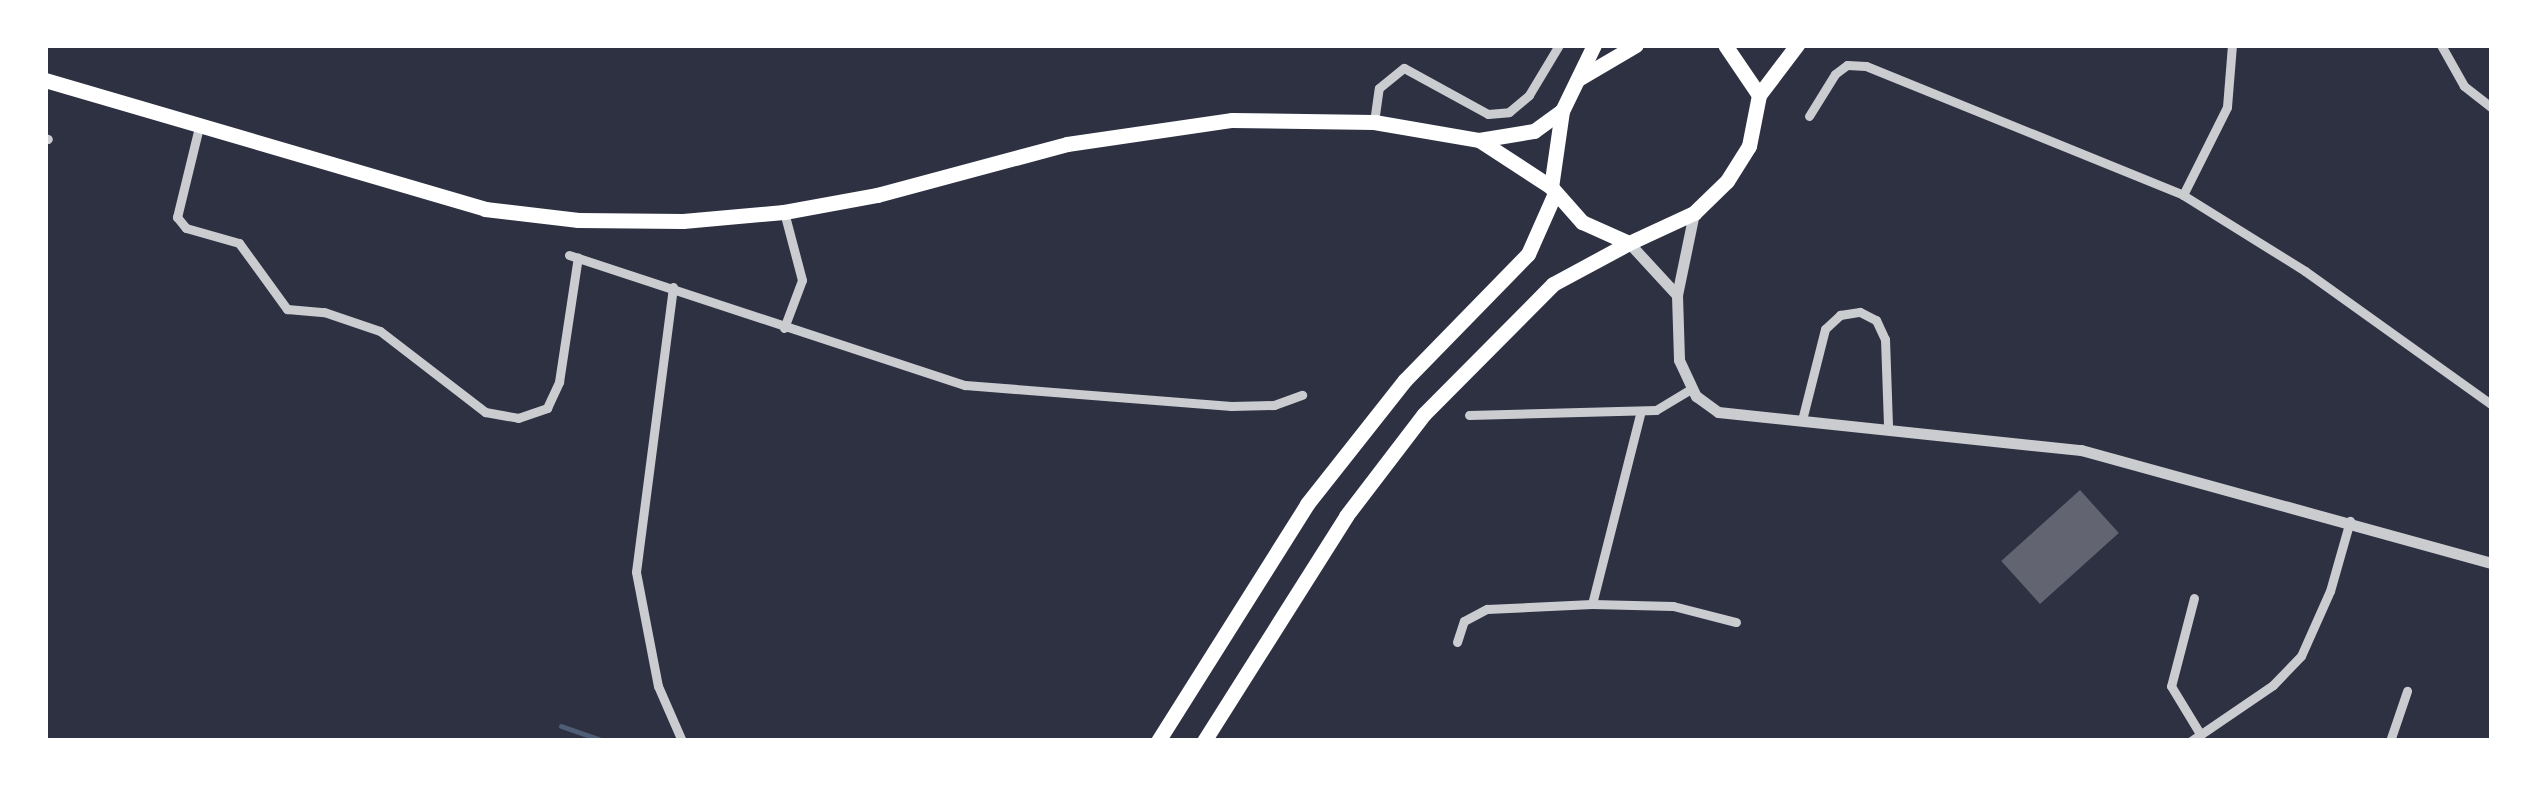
<!DOCTYPE html>
<html>
<head>
<meta charset="utf-8">
<style>
	body { margin:0 }
	#map { position:relative; width:2537px; height:786px; overflow:hidden; background:#2d3142; font-family:Rubik,sans-serif }
	div>[style] { position:absolute }
	.stream>* { height:5px; margin:-2.5px; padding:0 2.5px; transform-origin:2.5px; border-radius:2.5px; background:#4f5d75 }
	.building>* { inset:0; background:#626471; transform-origin:0 0 }
	.minor>* { height:9px; margin:-4.5px; padding:0 4.5px; transform-origin:4.5px; border-radius:4.5px; background:#caccd0 }
	.tertiary>* { height:11px; margin:-5.5px; padding:0 5.5px; transform-origin:5.5px; border-radius:5.5px; background:#caccd0 }
	.primary>* { height:15px; margin:-7.5px; padding:0 7.5px; transform-origin:7.5px; border-radius:7.5px; background:#fff }
	.trunk>* { height:15px; margin:-7.5px; padding:0 7.5px; transform-origin:7.5px; border-radius:7.5px; background:#fff }
	span { translate:-50% -50%; white-space:nowrap; text-align:center; line-height:1.15; -webkit-text-stroke:10px #fff; paint-order:stroke }
	.frame { position:absolute; inset:0; border:48px solid #fff; pointer-events:none }
</style>
</head>
<body>
<div id="map">
	<div class="stream">
		<div style="left:561px;top:726px;width:46px;rotate:19.2deg"></div>
	</div>
	<div class="building">
		<div style="left:2080px;top:490px;width:58px;height:106px;rotate:48deg"></div>
	</div>
	<div class="minor">
		<div style="left:2441px;top:45px;width:47px;rotate:60.7deg"></div>
		<div style="left:2464px;top:86px;width:36px;rotate:38deg"></div>
		<div style="left:1809px;top:116px;width:49px;rotate:-58.2deg"></div>
		<div style="left:1835px;top:74px;width:15px;rotate:-37deg"></div>
		<div style="left:1847px;top:65px;width:19px;rotate:3deg"></div>
		<div style="left:1866px;top:66px;width:342px;rotate:22.1deg"></div>
		<div style="left:2183px;top:195px;width:144px;rotate:31.9deg"></div>
		<div style="left:2305px;top:271px;width:230px;rotate:35.6deg"></div>
		<div style="left:1374px;top:122px;width:34px;rotate:-82deg"></div>
		<div style="left:1379px;top:88px;width:32px;rotate:-39deg"></div>
		<div style="left:1404px;top:68px;width:96px;rotate:28.7deg"></div>
		<div style="left:1488px;top:114px;width:21px;rotate:-5deg"></div>
		<div style="left:1509px;top:112px;width:26px;rotate:-40deg"></div>
		<div style="left:1529px;top:95px;width:58px;rotate:-59deg"></div>
		<div style="left:199px;top:127px;width:93px;rotate:103.7deg"></div>
		<div style="left:177px;top:217px;width:14px;rotate:51deg"></div>
		<div style="left:186px;top:228px;width:55px;rotate:15.8deg"></div>
		<div style="left:239px;top:243px;width:82px;rotate:54deg"></div>
		<div style="left:287px;top:309px;width:37px;rotate:5deg"></div>
		<div style="left:324px;top:312px;width:59px;rotate:18.7deg"></div>
		<div style="left:380px;top:331px;width:133px;rotate:37.6deg"></div>
		<div style="left:485px;top:412px;width:34px;rotate:10deg"></div>
		<div style="left:518px;top:418px;width:31px;rotate:-19deg"></div>
		<div style="left:547px;top:408px;width:29px;rotate:-65deg"></div>
		<div style="left:559px;top:382px;width:126px;rotate:-81.4deg"></div>
		<div style="left:45px;top:138px;width:3px;rotate:18deg"></div>
		<div style="left:2183px;top:195px;width:98px;rotate:-63.4deg"></div>
		<div style="left:2227px;top:107px;width:62px;rotate:-85.4deg"></div>
		<div style="left:569px;top:255px;width:417px;rotate:18.2deg"></div>
		<div style="left:965px;top:385px;width:267px;rotate:4.5deg"></div>
		<div style="left:1231px;top:406px;width:43px;rotate:-1.3deg"></div>
		<div style="left:1274px;top:405px;width:30px;rotate:-20deg"></div>
		<div style="left:673px;top:287px;width:287px;rotate:97.4deg"></div>
		<div style="left:636px;top:572px;width:116px;rotate:79.1deg"></div>
		<div style="left:658px;top:686px;width:60px;rotate:66.4deg"></div>
		<div style="left:784px;top:328px;width:51px;rotate:-69.4deg"></div>
		<div style="left:802px;top:280px;width:70px;rotate:-104.8deg"></div>
		<div style="left:1469px;top:415px;width:187px;rotate:-1.5deg"></div>
		<div style="left:1656px;top:410px;width:41px;rotate:-31deg"></div>
		<div style="left:1802px;top:420px;width:94px;rotate:-75.8deg"></div>
		<div style="left:1825px;top:329px;width:21px;rotate:-43deg"></div>
		<div style="left:1840px;top:315px;width:20px;rotate:-9deg"></div>
		<div style="left:1860px;top:312px;width:18px;rotate:27deg"></div>
		<div style="left:1876px;top:320px;width:21px;rotate:65deg"></div>
		<div style="left:1885px;top:339px;width:87px;rotate:88deg"></div>
		<div style="left:2194px;top:598px;width:91px;rotate:104.6deg"></div>
		<div style="left:2171px;top:686px;width:54px;rotate:58.7deg"></div>
		<div style="left:1592px;top:604px;width:81px;rotate:1.4deg"></div>
		<div style="left:1673px;top:606px;width:65px;rotate:14.3deg"></div>
		<div style="left:1457px;top:642px;width:22px;rotate:-72deg"></div>
		<div style="left:1464px;top:621px;width:26px;rotate:-28deg"></div>
		<div style="left:1487px;top:609px;width:105px;rotate:-2.7deg"></div>
		<div style="left:1592px;top:604px;width:199px;rotate:-75.8deg"></div>
		<div style="left:2191px;top:741px;width:99px;rotate:-34.3deg"></div>
		<div style="left:2273px;top:685px;width:40px;rotate:-46deg"></div>
		<div style="left:2301px;top:656px;width:71px;rotate:-66deg"></div>
		<div style="left:2330px;top:591px;width:73px;rotate:-74.1deg"></div>
		<div style="left:2390px;top:741px;width:53px;rotate:-71.2deg"></div>
	</div>
	<div class="tertiary">
		<div style="left:1694px;top:213px;width:84px;rotate:101.7deg"></div>
		<div style="left:1677px;top:295px;width:65px;rotate:88.2deg"></div>
		<div style="left:1679px;top:360px;width:40px;rotate:65deg"></div>
		<div style="left:1696px;top:396px;width:27px;rotate:36deg"></div>
		<div style="left:1718px;top:412px;width:365px;rotate:6deg"></div>
		<div style="left:2081px;top:450px;width:426px;rotate:15.4deg"></div>
		<div style="left:1629px;top:243px;width:71px;rotate:47.3deg"></div>
	</div>
	<div class="primary">
		<div style="left:45px;top:80px;width:459px;rotate:16.3deg"></div>
		<div style="left:485px;top:209px;width:94px;rotate:6.7deg"></div>
		<div style="left:578px;top:220px;width:105px;rotate:0.5deg"></div>
		<div style="left:683px;top:221px;width:101px;rotate:-5.1deg"></div>
		<div style="left:784px;top:212px;width:95px;rotate:-10.4deg"></div>
		<div style="left:877px;top:195px;width:197px;rotate:-15deg"></div>
		<div style="left:1067px;top:144px;width:167px;rotate:-8.3deg"></div>
		<div style="left:1232px;top:120px;width:142px;rotate:0.8deg"></div>
		<div style="left:1374px;top:122px;width:107px;rotate:9.7deg"></div>
		<div style="left:1479px;top:140px;width:56px;rotate:-9.3deg"></div>
		<div style="left:1534px;top:131px;width:34px;rotate:-36deg"></div>
		<div style="left:1759px;top:95px;width:63px;rotate:-52.8deg"></div>
		<div style="left:1479px;top:140px;width:86px;rotate:33.1deg"></div>
	</div>
	<div class="trunk">
		<div style="left:1594px;top:45px;width:73px;rotate:115.9deg"></div>
		<div style="left:1562px;top:111px;width:77px;rotate:98.2deg"></div>
		<div style="left:1551px;top:187px;width:47px;rotate:48.5deg"></div>
		<div style="left:1582px;top:222px;width:51px;rotate:24.1deg"></div>
		<div style="left:1629px;top:243px;width:72px;rotate:-24.8deg"></div>
		<div style="left:1694px;top:213px;width:46px;rotate:-44.1deg"></div>
		<div style="left:1727px;top:181px;width:41px;rotate:-57.8deg"></div>
		<div style="left:1749px;top:146px;width:52px;rotate:-78.9deg"></div>
		<div style="left:1759px;top:95px;width:60px;rotate:-124.2deg"></div>
		<div style="left:1578px;top:79px;width:67px;rotate:-30.4deg"></div>
		<div style="left:1158px;top:741px;width:280px;rotate:-57.8deg"></div>
		<div style="left:1307px;top:504px;width:158px;rotate:-51.7deg"></div>
		<div style="left:1405px;top:380px;width:176px;rotate:-45.7deg"></div>
		<div style="left:1528px;top:254px;width:67px;rotate:-66.1deg"></div>
		<div style="left:1204px;top:741px;width:266px;rotate:-57.7deg"></div>
		<div style="left:1346px;top:516px;width:128px;rotate:-52.6deg"></div>
		<div style="left:1424px;top:414px;width:183px;rotate:-45.2deg"></div>
		<div style="left:1553px;top:284px;width:86px;rotate:-28.3deg"></div>
	</div>
	<div class="frame"></div>
</div>
</body>
</html>
